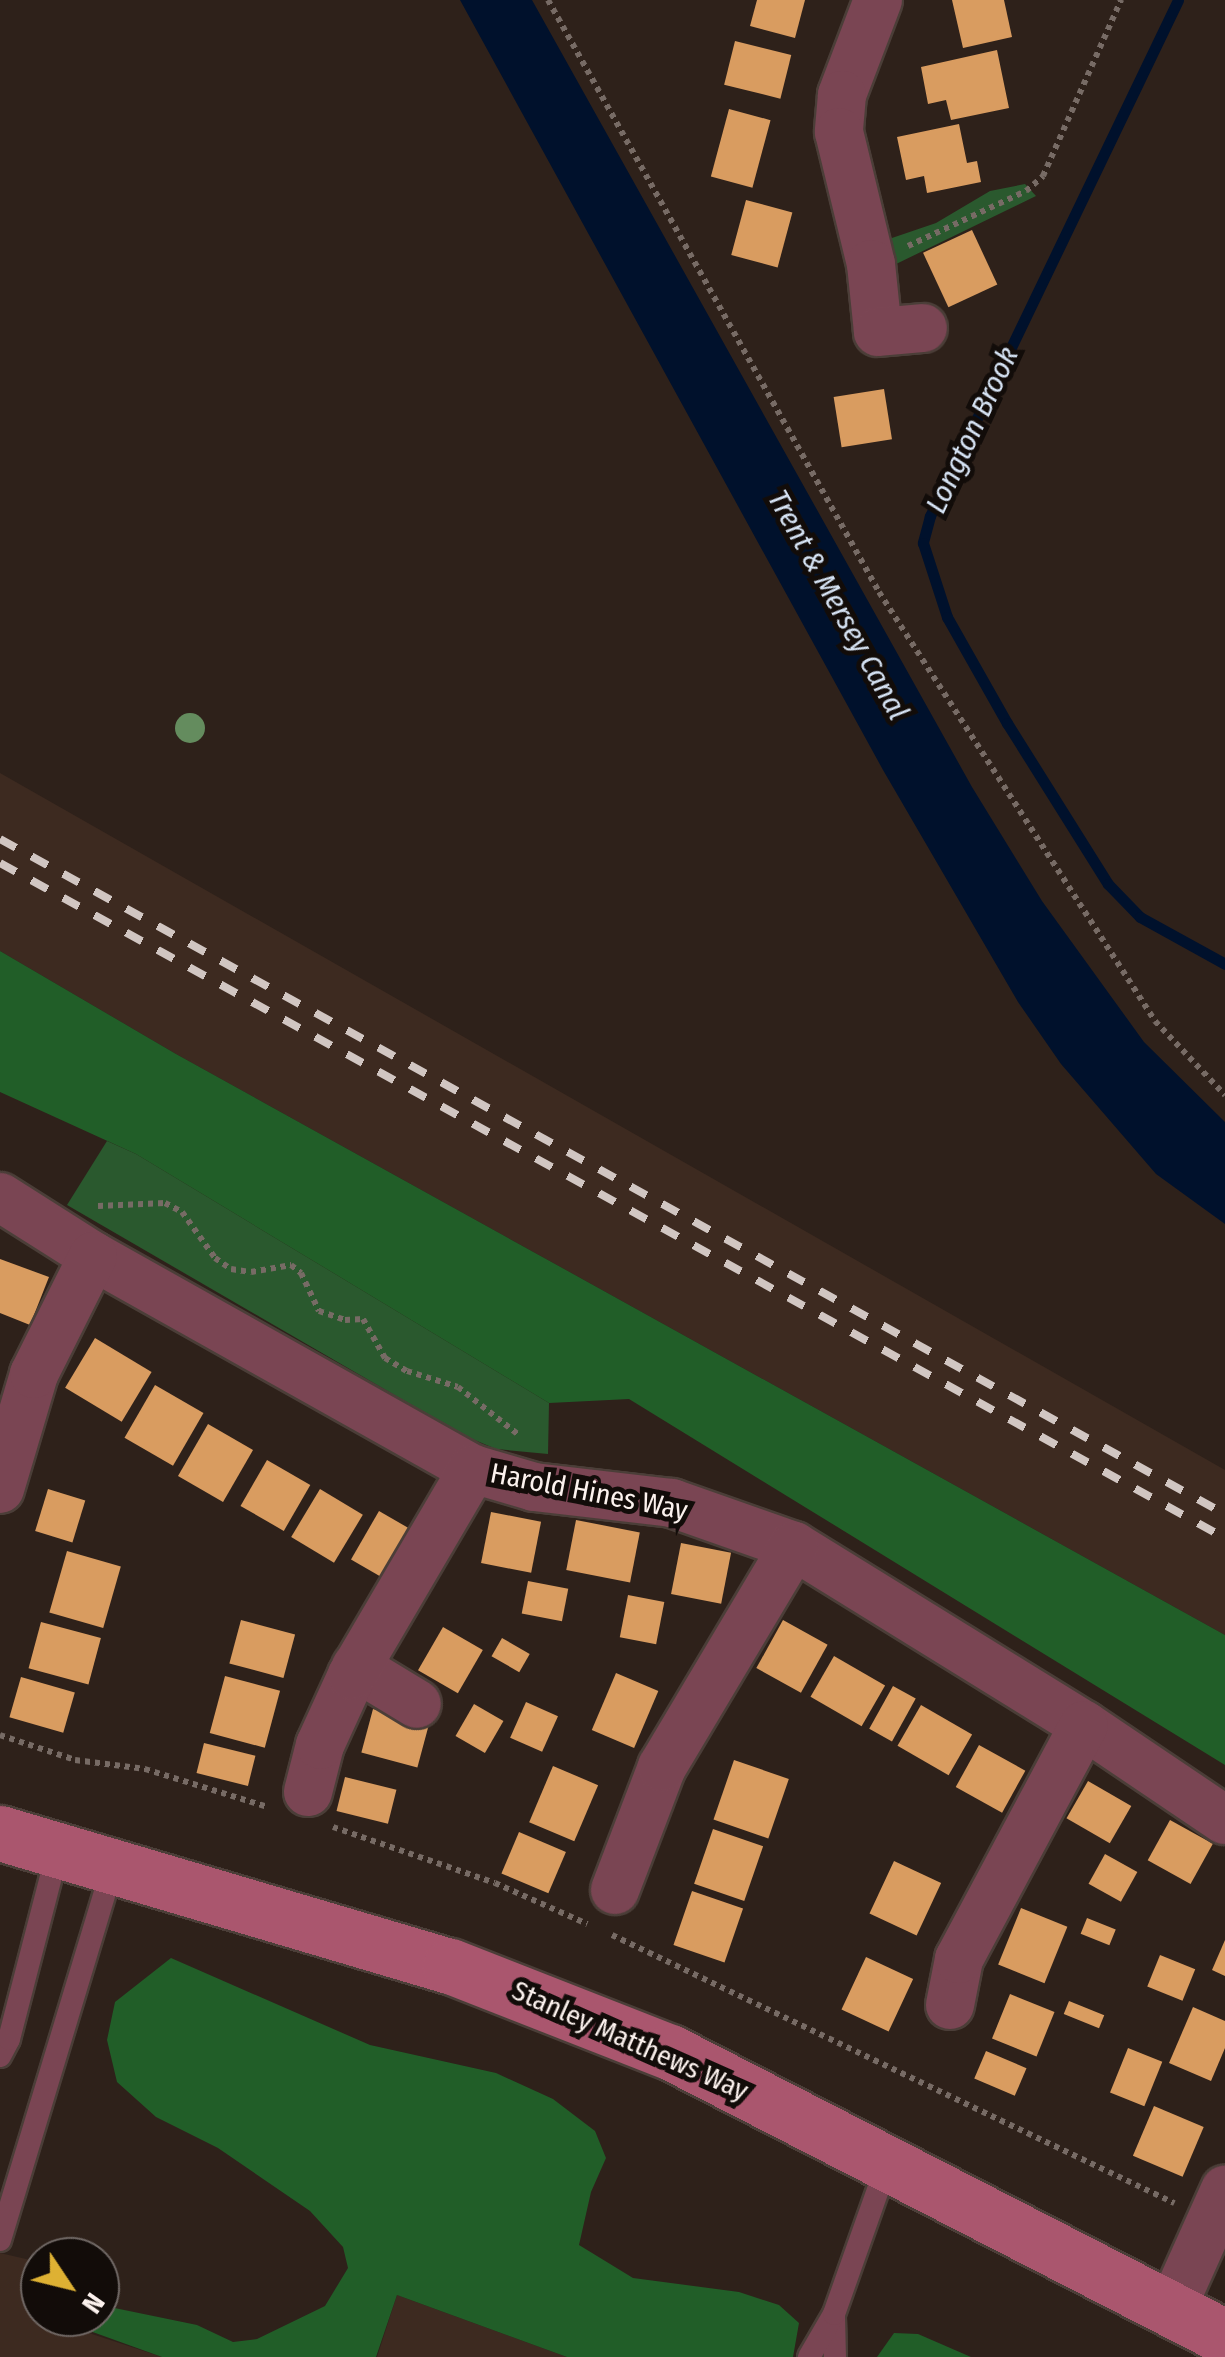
<!DOCTYPE html>
<html>
<head>
<meta charset="utf-8">
<style>
	body { margin:0 }
	#map { position:relative; width:1225px; height:2357px; overflow:hidden; background:#2e211a; font-family:"Fira Sans Condensed",sans-serif }
	div>[style] { position:absolute }
	.built>* { inset:0; background:#3d2a20 }
	.green>* { inset:0; background:#2a592e }
	.forest>* { inset:0; background:#215e28 }
	.water>* { inset:0; background:#00112c }
	.stream>* { height:11px; margin:-5.5px; padding:0 5.5px; transform-origin:5.5px; border-radius:5.5px; background:#00112c }
	.building>* { inset:0; background:#d99c60; transform-origin:0 0 }
	.path>* { height:6px; margin-top:-3px; transform-origin:0; background:repeating-linear-gradient(90deg,#776b65 0 5px,transparent 0 10px) }
	.roads { filter:drop-shadow(2px 0 #4b3e38) drop-shadow(-2px 0 #4b3e38) drop-shadow(0 2px #4b3e38) drop-shadow(0 -2px #4b3e38) }
	.lane>* { height:22px; margin:-11px; padding:0 11px; transform-origin:11px; border-radius:11px; background:#7a4553 }
	.street>* { height:48px; margin:-24px; padding:0 24px; transform-origin:24px; border-radius:24px; background:#7a4553 }
	.secondary>* { height:55px; margin:-27.5px; padding:0 27.5px; transform-origin:27.5px; border-radius:27.5px; background:#aa566e }
	.rail>* { height:8px; margin-top:-4px; transform-origin:0; background:repeating-linear-gradient(90deg,#d1c6c2 0 18px,transparent 0 36px) }
	.trees>* { width:30px; height:30px; margin:-15px; border-radius:50%; background:#648c5e }
	span { translate:-50% -50%; white-space:nowrap; text-align:center; line-height:1.15; -webkit-text-stroke:10px #120c09; paint-order:stroke }
	.street-label { font-size:28px; color:#fcf2ee }
	.water-label { font-size:30px; color:#d6e3f4; font-style:italic }
	.north { position:absolute; left:20px; top:2237px; width:100px; height:100px; box-sizing:border-box; background:#120c09; border:2px solid #706865; border-radius:50%; rotate:125deg; font-size:28px; font-weight:700; line-height:40px; text-align:center; color:#fcf2ee }
	.north::after { content:''; display:block; margin:auto; width:35px; height:45px; background:#deb133; clip-path:polygon(50% 0,100% 100%,50% 72%,0 100%) }
</style>
</head>
<body>
<div id="map">
	<div class="built">
		<div style="clip-path:polygon(0 773px,1225px 1470px,1225px 1635px,176px 1054px,0 951px)"></div>
		<div style="clip-path:polygon(0 2253px,39px 2262px,29px 2308px,40px 2317px,162px 2357px,0 2357px)"></div>
		<div style="clip-path:polygon(397px 2295px,567px 2357px,377px 2357px)"></div>
	</div>
	<div class="green">
		<div style="clip-path:polygon(1025px 184px,1036px 196px,892px 266px,889px 239px,936px 223px,990px 191px)"></div>
		<div style="clip-path:polygon(107px 1141px,136px 1154px,549px 1403px,548px 1454px,496px 1449px,465px 1436px,67px 1205px)"></div>
	</div>
	<div class="forest">
		<div style="clip-path:polygon(0 951px,176px 1054px,1225px 1635px,1225px 1765px,629px 1399px,549px 1403px,136px 1154px,0 1092px)"></div>
		<div style="clip-path:polygon(171px 1958px,370px 2045px,496px 2073px,553px 2099px,595px 2131px,606px 2158px,591px 2192px,579px 2245px,633px 2278px,739px 2292px,779px 2305px,799px 2323px,793px 2357px,567px 2357px,397px 2295px,376px 2357px,162px 2357px,51px 2317px,100px 2317px,100px 2305px,197px 2325px,233px 2342px,257px 2339px,325px 2306px,348px 2268px,343px 2247px,310px 2211px,218px 2148px,156px 2117px,117px 2082px,107px 2040px,115px 2002px)"></div>
		<div style="clip-path:polygon(894px 2333px,918px 2334px,971px 2357px,877px 2357px)"></div>
	</div>
	<div class="water">
		<div style="clip-path:polygon(460px 0,532px 0,972px 787px,1042px 901px,1144px 1042px,1225px 1122px,1225px 1224px,1156px 1174px,1061px 1064px,1018px 1002px,883px 770px)"></div>
	</div>
	<div class="stream">
		<div style="left:1178px;top:0;width:573px;rotate:115.67deg"></div>
		<div style="left:930px;top:516px;width:28px;rotate:105deg"></div>
		<div style="left:923px;top:543px;width:78px;rotate:72deg"></div>
		<div style="left:947px;top:617px;width:122px;rotate:60.5deg"></div>
		<div style="left:1007px;top:723px;width:190px;rotate:57.9deg"></div>
		<div style="left:1108px;top:884px;width:46px;rotate:45.9deg"></div>
		<div style="left:1140px;top:917px;width:97px;rotate:28.9deg"></div>
	</div>
	<div class="building">
		<div style="clip-path:polygon(757px 0,805px 0,795px 38px,750px 26px)"></div>
		<div style="clip-path:polygon(952px 0,1004px 0,1012px 37px,963px 48px)"></div>
		<div style="left:735px;top:41px;width:58px;height:45px;rotate:14deg"></div>
		<div style="clip-path:polygon(997px 50px,1009px 108px,951px 120px,946px 100px,928px 104px,921px 67px)"></div>
		<div style="left:729px;top:109px;width:43px;height:70px;rotate:15deg"></div>
		<div style="clip-path:polygon(959px 124px,967px 163px,977px 161px,981px 182px,927px 193px,924px 176px,906px 180px,897px 137px)"></div>
		<div style="left:746px;top:200px;width:48px;height:57px;rotate:15deg"></div>
		<div style="left:972px;top:230px;width:60px;height:54px;rotate:65deg"></div>
		<div style="left:884px;top:389px;width:51px;height:51px;rotate:81deg"></div>
		<div style="clip-path:polygon(0 1259px,49px 1277px,30px 1325px,0 1313px)"></div>
		<div style="left:95px;top:1338px;width:66px;height:58px;rotate:31deg"></div>
		<div style="left:155px;top:1385px;width:56px;height:61px;rotate:30deg"></div>
		<div style="left:208px;top:1424px;width:52px;height:60px;rotate:30deg"></div>
		<div style="left:267px;top:1460px;width:50px;height:53px;rotate:30deg"></div>
		<div style="left:48px;top:1489px;width:39px;height:44px;rotate:17deg"></div>
		<div style="left:320px;top:1489px;width:50px;height:56px;rotate:31deg"></div>
		<div style="left:379px;top:1511px;width:39px;height:56px;rotate:30deg"></div>
		<div style="left:491px;top:1512px;width:51px;height:52px;rotate:11deg"></div>
		<div style="left:576px;top:1520px;width:65px;height:51px;rotate:11deg"></div>
		<div style="left:681px;top:1543px;width:51px;height:52px;rotate:11deg"></div>
		<div style="left:67px;top:1551px;width:56px;height:64px;rotate:16deg"></div>
		<div style="left:528px;top:1581px;width:41px;height:33px;rotate:11deg"></div>
		<div style="left:628px;top:1595px;width:37px;height:43px;rotate:11deg"></div>
		<div style="left:241px;top:1620px;width:56px;height:45px;rotate:15deg"></div>
		<div style="left:783px;top:1620px;width:51px;height:55px;rotate:29deg"></div>
		<div style="left:41px;top:1622px;width:62px;height:48px;rotate:15deg"></div>
		<div style="left:443px;top:1627px;width:46px;height:50px;rotate:30deg"></div>
		<div style="left:502px;top:1638px;width:32px;height:21px;rotate:30deg"></div>
		<div style="left:834px;top:1656px;width:59px;height:47px;rotate:30deg"></div>
		<div style="left:616px;top:1673px;width:46px;height:62px;rotate:23deg"></div>
		<div style="left:225px;top:1676px;width:57px;height:59px;rotate:15deg"></div>
		<div style="left:21px;top:1677px;width:56px;height:42px;rotate:16deg"></div>
		<div style="left:893px;top:1686px;width:26px;height:49px;rotate:29deg"></div>
		<div style="left:526px;top:1702px;width:35px;height:39px;rotate:24deg"></div>
		<div style="left:474px;top:1704px;width:34px;height:37px;rotate:30deg"></div>
		<div style="left:921px;top:1705px;width:59px;height:47px;rotate:30deg"></div>
		<div style="left:373px;top:1709px;width:58px;height:45px;rotate:15deg"></div>
		<div style="left:204px;top:1743px;width:53px;height:31px;rotate:14deg"></div>
		<div style="left:979px;top:1745px;width:53px;height:48px;rotate:29deg"></div>
		<div style="left:734px;top:1760px;width:58px;height:63px;rotate:19deg"></div>
		<div style="left:553px;top:1766px;width:49px;height:61px;rotate:23deg"></div>
		<div style="left:345px;top:1777px;width:53px;height:35px;rotate:14deg"></div>
		<div style="left:1088px;top:1781px;width:50px;height:43px;rotate:30deg"></div>
		<div style="left:1170px;top:1820px;width:49px;height:46px;rotate:29deg"></div>
		<div style="left:713px;top:1829px;width:53px;height:58px;rotate:19deg"></div>
		<div style="left:519px;top:1832px;width:51px;height:45px;rotate:23deg"></div>
		<div style="left:1105px;top:1854px;width:37px;height:34px;rotate:29deg"></div>
		<div style="left:894px;top:1861px;width:52px;height:58px;rotate:25deg"></div>
		<div style="left:692px;top:1891px;width:54px;height:57px;rotate:19deg"></div>
		<div style="left:1021px;top:1908px;width:50px;height:61px;rotate:22deg"></div>
		<div style="left:1087px;top:1918px;width:31px;height:17px;rotate:22deg"></div>
		<div style="clip-path:polygon(1225px 1940px,1225px 1976px,1212px 1970px)"></div>
		<div style="left:1160px;top:1955px;width:38px;height:34px;rotate:22deg"></div>
		<div style="left:866px;top:1957px;width:52px;height:58px;rotate:25deg"></div>
		<div style="left:1010px;top:1994px;width:48px;height:48px;rotate:22deg"></div>
		<div style="left:1069px;top:2001px;width:38px;height:14px;rotate:22deg"></div>
		<div style="clip-path:polygon(1193px 2007px,1225px 2021px,1225px 2048px,1211px 2081px,1169px 2063px)"></div>
		<div style="left:1128px;top:2048px;width:37px;height:48px;rotate:22deg"></div>
		<div style="left:986px;top:2051px;width:44px;height:30px;rotate:23deg"></div>
		<div style="left:1154px;top:2106px;width:54px;height:54px;rotate:23deg"></div>
	</div>
	<div class="path">
		<div style="left:548px;top:0;width:678px;rotate:60.79deg"></div>
		<div style="left:879px;top:592px;width:510px;rotate:57.24deg"></div>
		<div style="left:1155px;top:1021px;width:102px;rotate:46.6deg"></div>
		<div style="left:908px;top:246px;width:130px;rotate:-25deg"></div>
		<div style="left:1026px;top:191px;width:23px;rotate:-41deg"></div>
		<div style="left:1043px;top:176px;width:193px;rotate:-66.1deg"></div>
		<div style="left:98px;top:1206px;width:67px;rotate:-2.6deg"></div>
		<div style="left:165px;top:1203px;width:19px;rotate:28deg"></div>
		<div style="left:182px;top:1212px;width:57px;rotate:54.3deg"></div>
		<div style="left:215px;top:1258px;width:19px;rotate:35deg"></div>
		<div style="left:231px;top:1269px;width:20px;rotate:9deg"></div>
		<div style="left:251px;top:1272px;width:41px;rotate:-9.9deg"></div>
		<div style="left:291px;top:1265px;width:13px;rotate:39deg"></div>
		<div style="left:301px;top:1273px;width:42px;rotate:64.7deg"></div>
		<div style="left:319px;top:1311px;width:28px;rotate:19deg"></div>
		<div style="left:345px;top:1320px;width:18px;rotate:-3deg"></div>
		<div style="left:363px;top:1319px;width:45px;rotate:60.6deg"></div>
		<div style="left:385px;top:1358px;width:26px;rotate:31deg"></div>
		<div style="left:407px;top:1371px;width:53px;rotate:17.4deg"></div>
		<div style="left:458px;top:1387px;width:79px;rotate:38.3deg"></div>
		<div style="left:0;top:1735px;width:79px;rotate:18.4deg"></div>
		<div style="left:75px;top:1760px;width:71px;rotate:7.3deg"></div>
		<div style="left:145px;top:1769px;width:129px;rotate:17.2deg"></div>
		<div style="left:333px;top:1827px;width:171px;rotate:19.1deg"></div>
		<div style="left:495px;top:1883px;width:101px;rotate:24deg"></div>
		<div style="left:612px;top:1935px;width:623px;rotate:25.49deg"></div>
	</div>
	<div class="roads">
		<div class="lane">
			<div style="left:0;top:2056px;width:19px;rotate:-62deg"></div>
			<div style="left:9px;top:2039px;width:196px;rotate:-75.5deg"></div>
			<div style="left:0;top:2240px;width:392px;rotate:-73.2deg"></div>
			<div style="left:834px;top:2317px;width:40px;rotate:88.6deg"></div>
			<div style="left:809px;top:2357px;width:50px;rotate:-59.8deg"></div>
			<div style="left:834px;top:2314px;width:159px;rotate:-70.5deg"></div>
		</div>
		<div class="street">
			<div style="left:878px;top:0;width:102px;rotate:110.8deg"></div>
			<div style="left:842px;top:95px;width:37px;rotate:95deg"></div>
			<div style="left:839px;top:132px;width:136px;rotate:76.4deg"></div>
			<div style="left:871px;top:264px;width:68px;rotate:84.1deg"></div>
			<div style="left:878px;top:332px;width:45px;rotate:-5.1deg"></div>
			<div style="left:0;top:1197px;width:110px;rotate:32.4deg"></div>
			<div style="left:93px;top:1256px;width:436px;rotate:29.3deg"></div>
			<div style="left:473px;top:1469px;width:64px;rotate:16.4deg"></div>
			<div style="left:534px;top:1487px;width:139px;rotate:6.6deg"></div>
			<div style="left:672px;top:1503px;width:129px;rotate:19.4deg"></div>
			<div style="left:794px;top:1546px;width:341px;rotate:31.7deg"></div>
			<div style="left:1084px;top:1725px;width:170px;rotate:34deg"></div>
			<div style="left:0;top:1489px;width:120px;rotate:-73.5deg"></div>
			<div style="left:34px;top:1374px;width:132px;rotate:-63.4deg"></div>
			<div style="left:356px;top:1667px;width:71px;rotate:31.2deg"></div>
			<div style="left:308px;top:1792px;width:49px;rotate:-75.7deg"></div>
			<div style="left:320px;top:1745px;width:77px;rotate:-65.4deg"></div>
			<div style="left:352px;top:1675px;width:239px;rotate:-59.6deg"></div>
			<div style="left:615px;top:1890px;width:132px;rotate:-69.1deg"></div>
			<div style="left:662px;top:1767px;width:257px;rotate:-59.2deg"></div>
			<div style="left:950px;top:2005px;width:47px;rotate:-78.9deg"></div>
			<div style="left:959px;top:1959px;width:265px;rotate:-61.9deg"></div>
			<div style="left:1171px;top:2310px;width:132px;rotate:-65.8deg"></div>
		</div>
		<div class="secondary">
			<div style="left:0;top:1833px;width:469px;rotate:16.5deg"></div>
			<div style="left:450px;top:1966px;width:236px;rotate:21.4deg"></div>
			<div style="left:670px;top:2052px;width:624px;rotate:27.18deg"></div>
		</div>
	</div>
	<div class="rail">
		<div style="left:0;top:839px;width:1399px;rotate:28.86deg"></div>
		<div style="left:0;top:863px;width:1399px;rotate:28.86deg"></div>
	</div>
	<div class="trees">
		<div style="left:190px;top:728px"></div>
	</div>
	<div class="street-label">
		<span style="left:589px;top:1492px;rotate:11deg">Harold Hines Way</span>
		<span style="left:630px;top:2041px;rotate:24deg">Stanley Matthews Way</span>
	</div>
	<div class="water-label">
		<span style="left:972px;top:430px;rotate:-65deg">Longton Brook</span>
		<span style="left:838px;top:605px;rotate:61deg">Trent &amp; Mersey Canal</span>
	</div>
	<div class="north">N</div>
</div>
</body>
</html>
